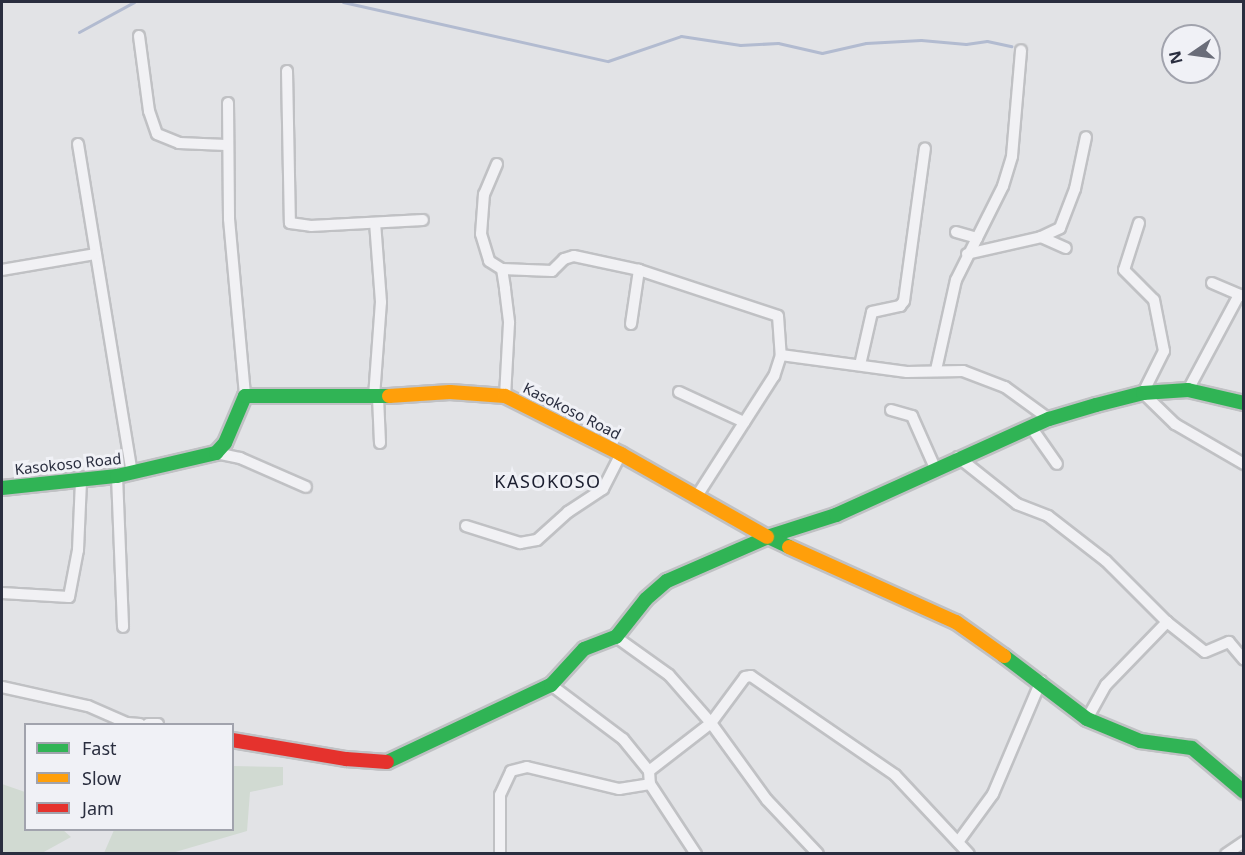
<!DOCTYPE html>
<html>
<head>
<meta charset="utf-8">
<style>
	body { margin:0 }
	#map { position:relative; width:1245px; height:855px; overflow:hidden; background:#e2e3e6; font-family:"Noto Sans",sans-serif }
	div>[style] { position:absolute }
	.green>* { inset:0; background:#d1dad2 }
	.stream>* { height:3px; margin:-1.5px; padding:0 1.5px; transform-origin:1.5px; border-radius:1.5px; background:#b2bbd0 }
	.roads { filter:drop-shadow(2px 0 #c0c1c4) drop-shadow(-2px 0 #c0c1c4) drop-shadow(0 2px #c0c1c4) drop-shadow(0 -2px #c0c1c4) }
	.street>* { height:10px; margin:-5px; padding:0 5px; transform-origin:5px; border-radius:5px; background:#f1f1f4 }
	.fast>* { height:14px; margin:-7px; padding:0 7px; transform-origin:7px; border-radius:7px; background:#30b455 }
	.slow>* { height:14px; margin:-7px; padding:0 7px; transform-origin:7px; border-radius:7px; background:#ff9f0a }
	.jam>* { height:14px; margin:-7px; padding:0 7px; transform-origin:7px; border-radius:7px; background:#e5322d }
	span { translate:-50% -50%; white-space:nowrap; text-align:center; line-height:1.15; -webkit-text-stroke:6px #f0f1f6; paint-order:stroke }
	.street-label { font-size:15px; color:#2a2e3f }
	.quarter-label { font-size:18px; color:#1c1f30; letter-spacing:1.5px }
	.frame { position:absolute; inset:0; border:3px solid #2a2e3f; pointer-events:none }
	.legend { position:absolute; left:24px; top:723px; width:210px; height:108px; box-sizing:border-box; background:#f0f1f6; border:2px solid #a1a3ad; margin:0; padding:8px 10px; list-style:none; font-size:18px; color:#2a2e3f }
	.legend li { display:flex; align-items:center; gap:12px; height:30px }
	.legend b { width:30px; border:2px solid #a1a3ad }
	.north { position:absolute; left:1161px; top:24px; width:60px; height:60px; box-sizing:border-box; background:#f0f1f6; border:2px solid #a1a3ad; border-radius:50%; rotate:257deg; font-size:16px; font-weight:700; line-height:24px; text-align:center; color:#2a2e3f }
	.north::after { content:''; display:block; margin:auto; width:21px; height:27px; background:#6a6d79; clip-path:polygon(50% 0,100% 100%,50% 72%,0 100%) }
</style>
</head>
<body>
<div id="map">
	<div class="green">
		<div style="clip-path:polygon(233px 766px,283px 767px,283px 785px,250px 792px,247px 831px,172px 853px,104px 853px,114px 830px,232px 830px)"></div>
		<div style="clip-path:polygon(2px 784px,25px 792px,26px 830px,63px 830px,71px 837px,42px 853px,2px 853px)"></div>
	</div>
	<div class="stream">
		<div style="left:343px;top:2px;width:271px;rotate:12.6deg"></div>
		<div style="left:608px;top:61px;width:77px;rotate:-18.9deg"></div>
		<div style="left:681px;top:36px;width:60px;rotate:8.7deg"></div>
		<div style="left:740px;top:45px;width:38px;rotate:-3deg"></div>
		<div style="left:778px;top:43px;width:45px;rotate:12.8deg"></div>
		<div style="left:822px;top:53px;width:45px;rotate:-12.8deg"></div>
		<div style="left:866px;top:43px;width:55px;rotate:-3.1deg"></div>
		<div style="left:921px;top:40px;width:45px;rotate:5.1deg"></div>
		<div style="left:966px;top:44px;width:21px;rotate:-8deg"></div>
		<div style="left:987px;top:41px;width:25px;rotate:12deg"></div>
		<div style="left:79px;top:32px;width:63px;rotate:-28.6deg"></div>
	</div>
	<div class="roads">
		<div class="street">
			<div style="left:139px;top:36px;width:76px;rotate:82.4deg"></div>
			<div style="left:149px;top:111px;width:24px;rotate:71deg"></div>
			<div style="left:157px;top:134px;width:24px;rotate:22deg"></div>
			<div style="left:179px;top:143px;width:47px;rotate:2.4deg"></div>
			<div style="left:287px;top:71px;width:152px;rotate:88.9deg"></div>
			<div style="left:290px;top:223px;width:21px;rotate:8deg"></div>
			<div style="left:311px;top:226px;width:112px;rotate:-3.1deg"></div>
			<div style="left:228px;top:103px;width:116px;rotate:89.5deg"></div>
			<div style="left:229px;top:219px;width:178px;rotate:84.8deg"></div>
			<div style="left:78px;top:144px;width:333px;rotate:80.7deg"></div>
			<div style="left:497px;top:164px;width:33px;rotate:113deg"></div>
			<div style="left:484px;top:194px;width:40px;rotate:94.3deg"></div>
			<div style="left:481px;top:234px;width:28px;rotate:73deg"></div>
			<div style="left:489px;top:261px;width:15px;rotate:32deg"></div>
			<div style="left:502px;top:269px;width:20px;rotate:81deg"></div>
			<div style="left:505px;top:289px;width:34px;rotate:83deg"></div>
			<div style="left:509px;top:323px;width:73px;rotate:93.1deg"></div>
			<div style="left:1139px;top:223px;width:49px;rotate:107.7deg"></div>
			<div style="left:1124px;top:270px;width:42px;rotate:45deg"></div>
			<div style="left:1154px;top:300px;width:52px;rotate:78.9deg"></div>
			<div style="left:1164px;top:351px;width:47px;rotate:116.6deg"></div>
			<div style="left:1143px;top:393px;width:45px;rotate:44.1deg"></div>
			<div style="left:1175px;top:424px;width:80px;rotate:30.1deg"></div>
			<div style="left:956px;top:232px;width:22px;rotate:16deg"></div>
			<div style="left:1041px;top:237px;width:27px;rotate:24deg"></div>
			<div style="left:967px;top:254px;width:76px;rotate:-12.9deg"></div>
			<div style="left:1041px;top:237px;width:21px;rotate:-25deg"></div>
			<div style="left:1060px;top:228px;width:42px;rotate:-69deg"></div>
			<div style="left:1075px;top:189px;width:53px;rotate:-78.1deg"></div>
			<div style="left:502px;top:269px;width:50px;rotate:2.3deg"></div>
			<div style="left:552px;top:271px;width:17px;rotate:-45deg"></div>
			<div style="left:564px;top:259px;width:10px;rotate:-17deg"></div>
			<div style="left:574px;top:256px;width:66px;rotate:12.2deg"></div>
			<div style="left:639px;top:270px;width:146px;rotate:18.3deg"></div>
			<div style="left:778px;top:316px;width:39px;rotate:86deg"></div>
			<div style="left:781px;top:355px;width:22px;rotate:108deg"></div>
			<div style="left:774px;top:376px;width:143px;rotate:122.7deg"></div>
			<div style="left:2px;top:270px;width:95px;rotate:-9.7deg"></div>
			<div style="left:1212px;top:283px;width:34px;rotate:23deg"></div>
			<div style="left:631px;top:324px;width:55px;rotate:-81.6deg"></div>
			<div style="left:781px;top:355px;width:127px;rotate:7.7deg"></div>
			<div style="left:907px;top:372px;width:56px;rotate:-1deg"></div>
			<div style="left:963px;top:371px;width:45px;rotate:20.9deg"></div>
			<div style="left:1005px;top:387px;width:54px;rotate:36deg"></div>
			<div style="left:860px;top:365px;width:54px;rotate:-77.2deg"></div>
			<div style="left:872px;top:312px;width:29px;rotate:-12deg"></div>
			<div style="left:900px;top:306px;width:6px;rotate:-51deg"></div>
			<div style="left:904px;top:301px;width:154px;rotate:-82.2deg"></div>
			<div style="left:936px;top:370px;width:92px;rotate:-77.5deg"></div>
			<div style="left:956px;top:280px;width:105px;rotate:-63.4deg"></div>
			<div style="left:1003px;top:186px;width:31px;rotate:-73deg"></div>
			<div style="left:1012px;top:156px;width:106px;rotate:-85.1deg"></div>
			<div style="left:1188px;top:390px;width:108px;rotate:-61.8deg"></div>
			<div style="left:679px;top:392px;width:72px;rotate:24.8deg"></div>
			<div style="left:374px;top:397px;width:95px;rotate:-85.8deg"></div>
			<div style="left:381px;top:302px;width:79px;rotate:-94.3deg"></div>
			<div style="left:378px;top:397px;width:46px;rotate:87.5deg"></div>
			<div style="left:891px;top:410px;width:22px;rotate:16deg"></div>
			<div style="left:912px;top:416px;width:57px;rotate:66.1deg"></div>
			<div style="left:1031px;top:427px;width:45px;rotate:54.9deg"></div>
			<div style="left:216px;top:453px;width:25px;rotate:12deg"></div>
			<div style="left:240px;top:458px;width:72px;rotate:23.7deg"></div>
			<div style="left:958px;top:457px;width:75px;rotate:38.5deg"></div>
			<div style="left:1017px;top:504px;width:33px;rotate:21deg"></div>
			<div style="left:1048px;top:516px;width:73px;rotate:37.8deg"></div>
			<div style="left:1106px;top:561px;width:86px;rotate:45deg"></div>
			<div style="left:117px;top:476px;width:151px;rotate:87.7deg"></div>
			<div style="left:466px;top:526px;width:57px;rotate:17.5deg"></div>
			<div style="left:520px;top:543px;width:17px;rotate:-10deg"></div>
			<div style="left:537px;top:540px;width:42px;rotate:-42.1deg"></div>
			<div style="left:568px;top:512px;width:42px;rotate:-33.3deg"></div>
			<div style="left:603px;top:489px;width:39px;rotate:-63deg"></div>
			<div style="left:2px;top:593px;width:67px;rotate:3.4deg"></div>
			<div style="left:69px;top:597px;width:48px;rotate:-79.2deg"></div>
			<div style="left:78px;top:550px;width:70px;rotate:-87.5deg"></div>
			<div style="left:616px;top:637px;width:65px;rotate:35.6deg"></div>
			<div style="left:669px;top:675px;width:64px;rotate:48.8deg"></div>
			<div style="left:711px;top:723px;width:95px;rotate:54deg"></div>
			<div style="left:767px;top:800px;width:74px;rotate:46.6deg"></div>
			<div style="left:551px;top:685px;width:90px;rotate:36.9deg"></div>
			<div style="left:623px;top:739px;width:41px;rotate:50.9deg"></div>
			<div style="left:649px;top:771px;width:13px;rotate:86deg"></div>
			<div style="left:650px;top:784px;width:84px;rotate:56.7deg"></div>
			<div style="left:2px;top:687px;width:88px;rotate:12.5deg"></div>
			<div style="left:88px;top:706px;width:43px;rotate:23.6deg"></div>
			<div style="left:127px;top:723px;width:13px;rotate:4deg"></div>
			<div style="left:1087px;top:719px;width:39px;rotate:-61deg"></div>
			<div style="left:1106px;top:685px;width:88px;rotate:-45.9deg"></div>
			<div style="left:1167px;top:622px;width:48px;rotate:38.3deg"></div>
			<div style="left:1205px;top:652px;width:26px;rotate:-23deg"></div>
			<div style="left:1229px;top:642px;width:23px;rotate:50deg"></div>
			<div style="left:148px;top:724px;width:10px"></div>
			<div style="left:649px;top:771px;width:78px;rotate:-37.7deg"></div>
			<div style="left:711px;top:723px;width:57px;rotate:-53.5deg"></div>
			<div style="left:745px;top:677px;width:6px;rotate:-9deg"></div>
			<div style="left:751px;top:676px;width:175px;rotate:34.5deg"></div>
			<div style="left:895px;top:775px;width:108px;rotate:46.9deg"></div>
			<div style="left:958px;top:842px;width:59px;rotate:-53.9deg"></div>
			<div style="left:993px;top:794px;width:123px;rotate:-67deg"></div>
			<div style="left:500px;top:854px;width:59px;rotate:-90deg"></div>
			<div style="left:500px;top:795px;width:26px;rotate:-65deg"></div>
			<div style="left:511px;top:771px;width:16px;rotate:-14deg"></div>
			<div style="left:527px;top:767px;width:95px;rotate:13.4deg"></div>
			<div style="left:619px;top:789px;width:31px;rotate:-9deg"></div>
			<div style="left:1226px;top:854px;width:22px;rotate:-34deg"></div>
		</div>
		<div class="fast">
			<div style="left:2px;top:488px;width:116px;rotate:-6deg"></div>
			<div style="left:117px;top:476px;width:102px;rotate:-13.1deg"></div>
			<div style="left:216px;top:453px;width:13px;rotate:-48deg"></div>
			<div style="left:225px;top:443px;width:51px;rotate:-66.9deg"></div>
			<div style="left:245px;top:396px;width:144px"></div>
			<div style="left:767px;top:537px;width:72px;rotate:-17.7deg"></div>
			<div style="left:836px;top:515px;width:234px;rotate:-24.3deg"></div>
			<div style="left:1049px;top:419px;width:49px;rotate:-16.6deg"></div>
			<div style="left:1096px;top:405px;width:49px;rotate:-14.3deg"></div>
			<div style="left:1143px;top:393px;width:45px;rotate:-3.8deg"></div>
			<div style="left:1188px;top:390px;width:57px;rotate:13.1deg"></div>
			<div style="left:1004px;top:656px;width:104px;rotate:37.2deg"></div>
			<div style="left:1087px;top:719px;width:57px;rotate:22.5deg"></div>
			<div style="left:1140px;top:741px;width:52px;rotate:7.7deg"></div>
			<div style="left:1192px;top:748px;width:68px;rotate:40.2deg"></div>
			<div style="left:387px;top:762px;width:181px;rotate:-25.2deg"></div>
			<div style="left:551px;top:685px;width:49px;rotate:-47.5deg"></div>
			<div style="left:584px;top:649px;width:34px;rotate:-21deg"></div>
			<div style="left:616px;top:637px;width:48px;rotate:-51.7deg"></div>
			<div style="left:646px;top:599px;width:28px;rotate:-41deg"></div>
			<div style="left:667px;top:581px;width:110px;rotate:-23.5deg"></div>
			<div style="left:768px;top:537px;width:23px;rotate:25deg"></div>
		</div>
		<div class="slow">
			<div style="left:389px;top:396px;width:61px;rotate:-3.8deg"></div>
			<div style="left:450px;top:392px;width:55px;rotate:4.2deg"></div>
			<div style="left:505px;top:396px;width:130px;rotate:26.6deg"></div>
			<div style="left:621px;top:454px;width:168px;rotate:29.6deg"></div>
			<div style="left:789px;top:547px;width:183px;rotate:24.2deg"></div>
			<div style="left:956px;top:622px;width:59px;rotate:35.3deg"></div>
		</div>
		<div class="jam">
			<div style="left:232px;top:740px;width:116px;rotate:9.5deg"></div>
			<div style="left:346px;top:759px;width:41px;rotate:4.2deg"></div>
		</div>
	</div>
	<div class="street-label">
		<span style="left:572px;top:411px;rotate:27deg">Kasokoso Road</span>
		<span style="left:68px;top:464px;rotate:-6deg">Kasokoso Road</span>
	</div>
	<div class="quarter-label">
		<span style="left:548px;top:481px">KASOKOSO</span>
	</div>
	<div class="frame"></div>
	<ul class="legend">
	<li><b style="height:8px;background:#30b455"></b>Fast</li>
	<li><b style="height:8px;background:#ff9f0a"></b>Slow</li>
	<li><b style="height:8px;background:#e5322d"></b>Jam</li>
	</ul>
	<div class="north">N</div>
</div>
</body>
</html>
